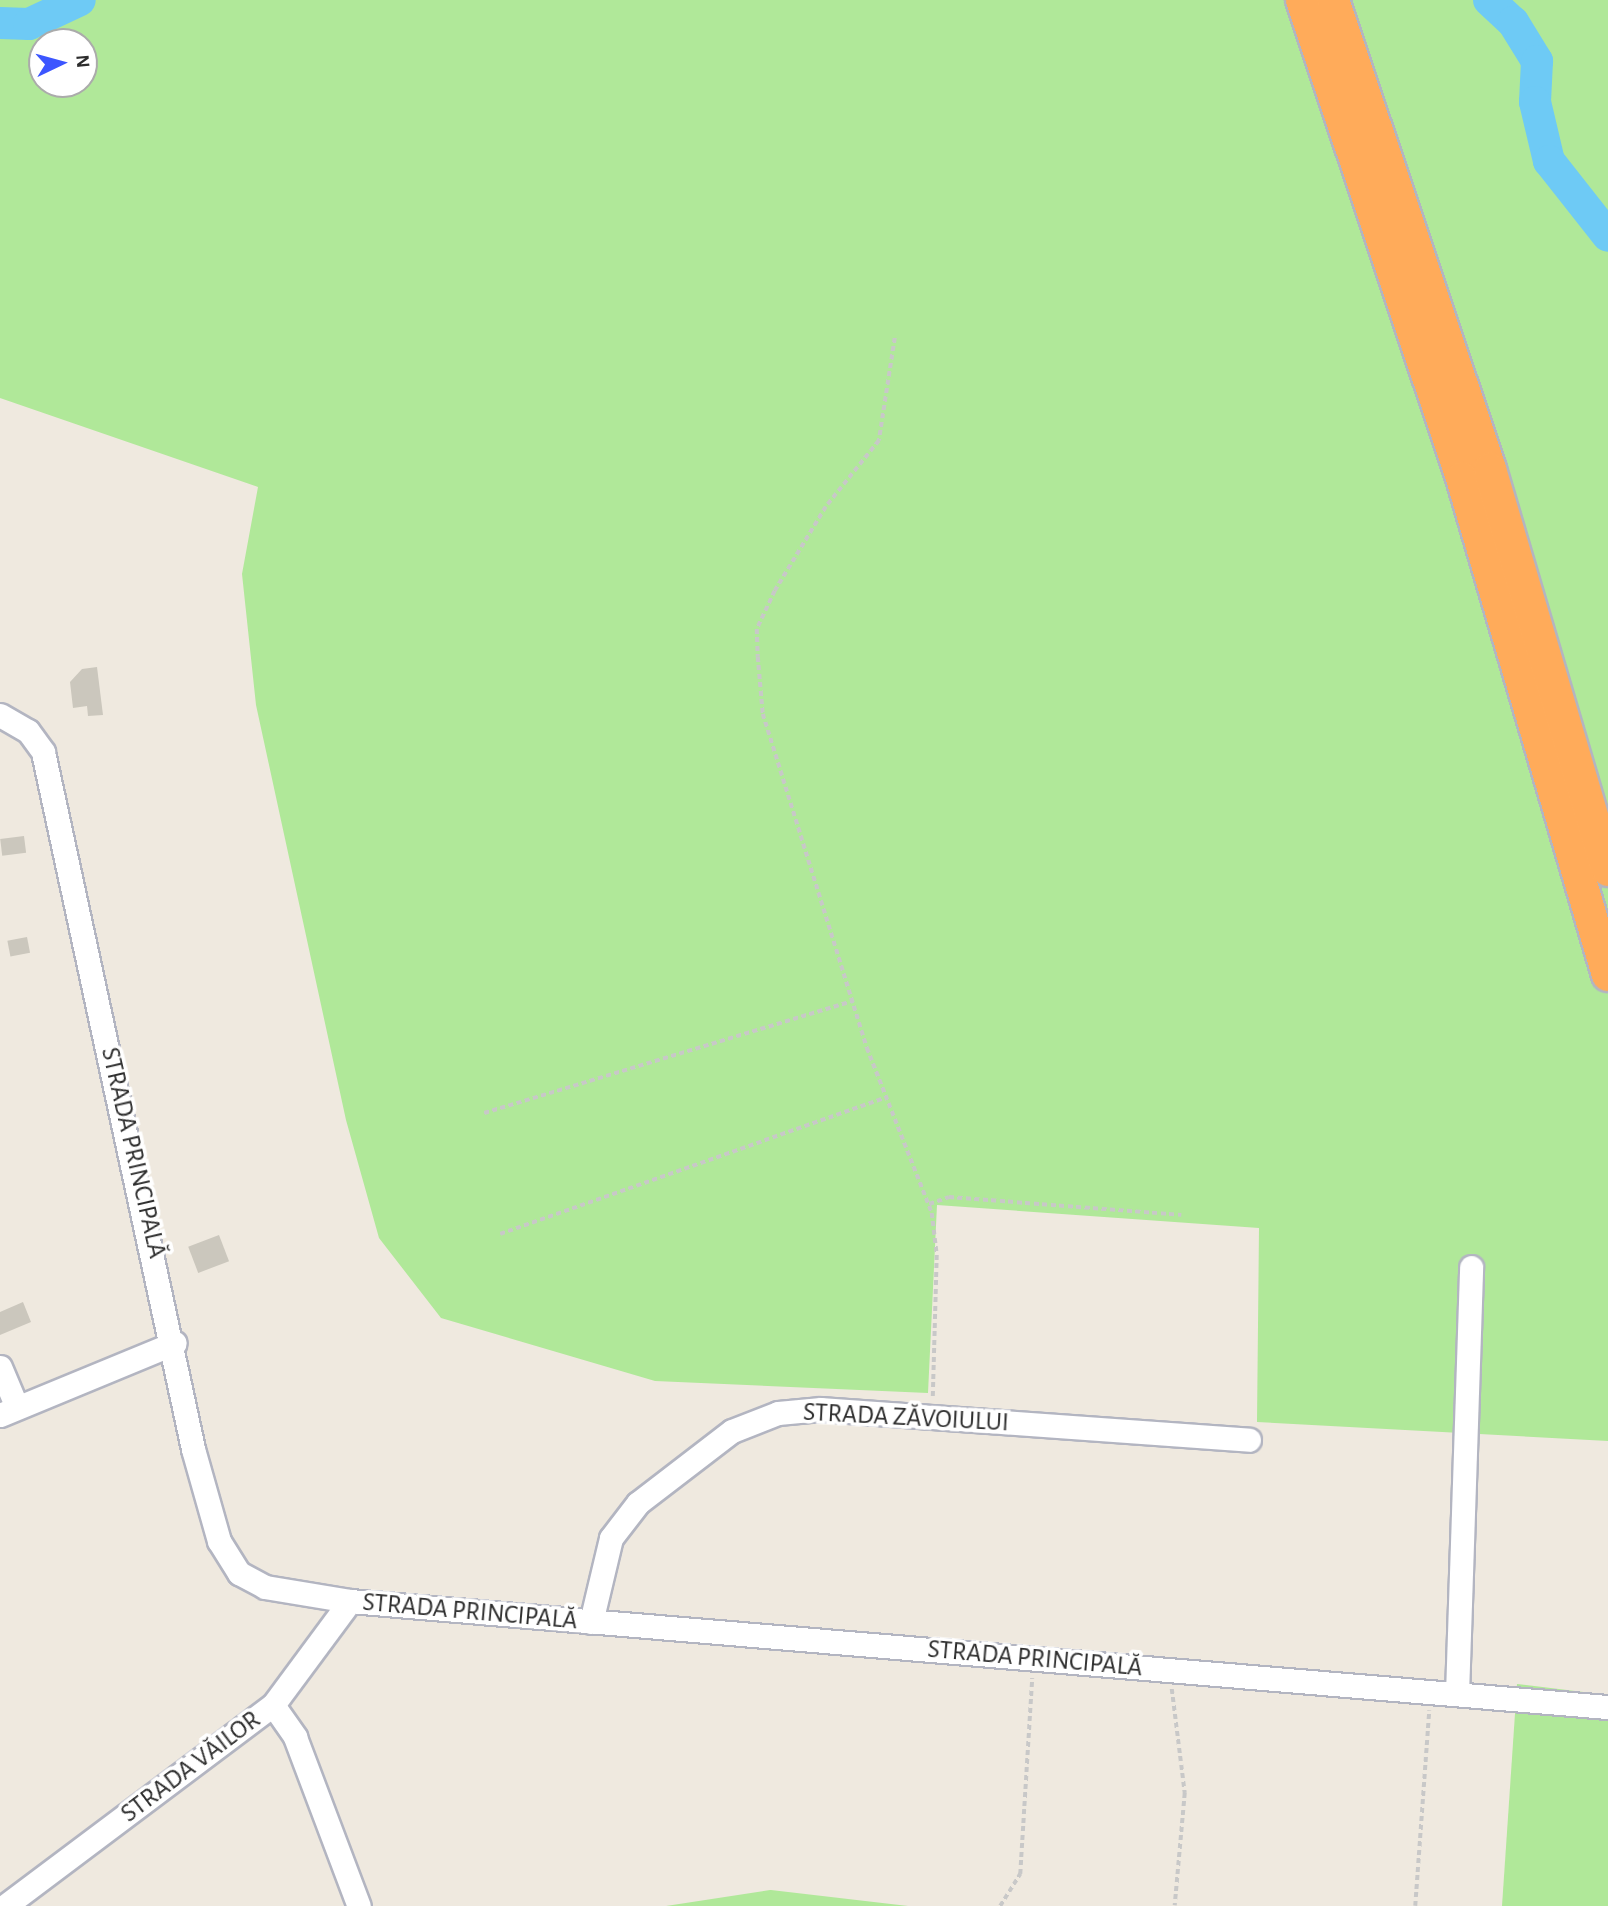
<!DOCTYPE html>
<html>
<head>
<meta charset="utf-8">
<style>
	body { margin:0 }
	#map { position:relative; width:1608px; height:1906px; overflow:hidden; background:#efe9df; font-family:"Alegreya Sans",sans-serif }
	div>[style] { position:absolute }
	.green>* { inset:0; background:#b0e899 }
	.river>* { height:32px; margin:-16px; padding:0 16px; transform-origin:16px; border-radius:16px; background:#6ecaf5 }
	.building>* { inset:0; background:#cbc7bd; transform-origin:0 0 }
	.path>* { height:3.5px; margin-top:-1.75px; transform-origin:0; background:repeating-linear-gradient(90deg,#c8c8c8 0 5px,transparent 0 8.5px) }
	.roads { filter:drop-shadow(2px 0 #b3b5c1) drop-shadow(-2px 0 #b3b5c1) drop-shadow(0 2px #b3b5c1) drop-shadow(0 -2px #b3b5c1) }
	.minor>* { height:23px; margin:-11.5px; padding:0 11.5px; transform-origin:11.5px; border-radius:11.5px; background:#fff }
	.highway>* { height:32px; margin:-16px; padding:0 16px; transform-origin:16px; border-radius:16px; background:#ffab5a }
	span { translate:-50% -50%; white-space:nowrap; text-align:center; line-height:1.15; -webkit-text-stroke:7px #fff; paint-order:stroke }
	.street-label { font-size:26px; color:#2d2d2d }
	.north { position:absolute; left:28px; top:28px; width:70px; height:70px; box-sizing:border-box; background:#fff; border:2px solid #ababab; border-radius:50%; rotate:85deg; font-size:19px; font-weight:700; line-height:28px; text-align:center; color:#2d2d2d }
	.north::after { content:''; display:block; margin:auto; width:24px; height:32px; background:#3c56ff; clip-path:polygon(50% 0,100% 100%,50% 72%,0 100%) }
</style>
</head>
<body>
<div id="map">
	<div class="green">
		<div style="clip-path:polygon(evenodd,0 0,1608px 0,1608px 1441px,1257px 1422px,1259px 1228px,937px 1205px,928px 1393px,655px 1381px,441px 1318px,379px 1238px,346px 1120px,256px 705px,242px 574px,258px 487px,0 398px,0 0,42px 42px,84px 42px,84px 84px,42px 84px,42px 42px)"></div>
		<div style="clip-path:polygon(1517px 1684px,1608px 1695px,1608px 1906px,1502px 1906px)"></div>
		<div style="clip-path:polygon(770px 1890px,771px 1890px,908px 1906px,666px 1906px)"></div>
	</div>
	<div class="river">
		<div style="left:1489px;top:0;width:33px;rotate:43deg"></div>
		<div style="left:1513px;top:22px;width:46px;rotate:58.4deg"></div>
		<div style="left:1537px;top:61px;width:41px;rotate:92.8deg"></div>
		<div style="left:1535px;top:102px;width:61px;rotate:76.7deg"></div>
		<div style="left:1549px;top:161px;width:95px;rotate:51.8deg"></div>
		<div style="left:0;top:23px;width:29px;rotate:2deg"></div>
		<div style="left:29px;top:24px;width:56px;rotate:-25.2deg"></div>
	</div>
	<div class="building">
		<div style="clip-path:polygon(97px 667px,103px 715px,88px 716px,87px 706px,73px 708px,70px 682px,82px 669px)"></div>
		<div style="left:24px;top:836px;width:17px;height:24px;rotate:83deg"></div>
		<div style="left:27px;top:937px;width:16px;height:20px;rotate:79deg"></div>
		<div style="left:219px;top:1235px;width:28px;height:33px;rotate:69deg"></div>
		<div style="clip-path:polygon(23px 1302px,31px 1322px,0 1335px,0 1312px)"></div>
	</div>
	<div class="path">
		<div style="left:895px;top:338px;width:104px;rotate:98.8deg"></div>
		<div style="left:879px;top:441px;width:85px;rotate:128.8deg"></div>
		<div style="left:826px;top:507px;width:98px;rotate:121.3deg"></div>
		<div style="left:775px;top:591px;width:42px;rotate:115.3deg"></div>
		<div style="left:757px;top:629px;width:28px;rotate:88deg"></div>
		<div style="left:758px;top:657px;width:57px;rotate:85deg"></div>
		<div style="left:763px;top:714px;width:350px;rotate:72.7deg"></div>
		<div style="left:867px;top:1048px;width:177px;rotate:68.5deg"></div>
		<div style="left:932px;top:1213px;width:42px;rotate:83.2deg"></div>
		<div style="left:937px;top:1255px;width:143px;rotate:91.6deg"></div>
		<div style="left:484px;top:1113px;width:386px;rotate:-16.9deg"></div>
		<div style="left:929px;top:1204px;width:21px;rotate:-19deg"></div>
		<div style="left:949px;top:1197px;width:233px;rotate:4.4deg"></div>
		<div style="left:500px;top:1234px;width:408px;rotate:-19.5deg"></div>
		<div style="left:1172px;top:1689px;width:105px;rotate:82.9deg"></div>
		<div style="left:1185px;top:1793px;width:113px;rotate:95.1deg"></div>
		<div style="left:1000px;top:1906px;width:38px;rotate:-58deg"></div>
		<div style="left:1020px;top:1874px;width:196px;rotate:-86.5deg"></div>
		<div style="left:1415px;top:1906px;width:196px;rotate:-85.9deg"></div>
	</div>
	<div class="roads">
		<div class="minor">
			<div style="left:0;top:715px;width:32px;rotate:30deg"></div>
			<div style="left:28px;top:731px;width:26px;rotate:54deg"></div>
			<div style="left:43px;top:752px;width:713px;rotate:77.85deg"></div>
			<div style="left:193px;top:1449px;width:96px;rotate:74.2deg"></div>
			<div style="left:219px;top:1541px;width:38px;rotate:58deg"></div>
			<div style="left:239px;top:1573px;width:30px;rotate:28deg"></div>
			<div style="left:265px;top:1587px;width:86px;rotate:9.4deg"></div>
			<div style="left:350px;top:1601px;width:1262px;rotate:4.82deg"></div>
			<div style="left:0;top:1367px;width:41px;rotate:67.2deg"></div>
			<div style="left:0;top:1415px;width:189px;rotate:-22.4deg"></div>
			<div style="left:591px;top:1622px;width:86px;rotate:-76.6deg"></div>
			<div style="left:611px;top:1538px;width:44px;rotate:-52.4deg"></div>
			<div style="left:638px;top:1503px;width:118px;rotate:-37.5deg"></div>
			<div style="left:732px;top:1431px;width:49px;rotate:-21.4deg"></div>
			<div style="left:778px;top:1413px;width:43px;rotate:-5.3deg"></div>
			<div style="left:821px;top:1409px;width:429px;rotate:4.1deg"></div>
			<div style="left:1457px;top:1694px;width:427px;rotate:-88.1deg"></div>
			<div style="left:273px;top:1705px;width:39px;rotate:55deg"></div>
			<div style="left:295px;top:1737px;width:181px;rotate:69.3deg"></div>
			<div style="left:5px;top:1906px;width:335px;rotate:-36.9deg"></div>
			<div style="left:273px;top:1705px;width:129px;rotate:-53.5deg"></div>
		</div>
		<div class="highway">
			<div style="left:1302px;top:0;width:504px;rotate:71.49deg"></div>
			<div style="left:1462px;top:478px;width:518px;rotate:73.63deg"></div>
			<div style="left:1333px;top:0;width:495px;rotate:71.5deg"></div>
			<div style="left:1490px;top:469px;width:418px;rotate:73.6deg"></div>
		</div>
	</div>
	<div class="street-label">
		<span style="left:133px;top:1153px;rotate:77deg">STRADA PRINCIPALĂ</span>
		<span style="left:906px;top:1418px;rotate:3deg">STRADA ZĂVOIULUI</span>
		<span style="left:470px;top:1612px;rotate:5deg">STRADA PRINCIPALĂ</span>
		<span style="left:1035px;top:1659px;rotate:5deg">STRADA PRINCIPALĂ</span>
		<span style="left:191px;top:1767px;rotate:-37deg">STRADA VĂILOR</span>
	</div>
	<div class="north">N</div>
</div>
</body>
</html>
